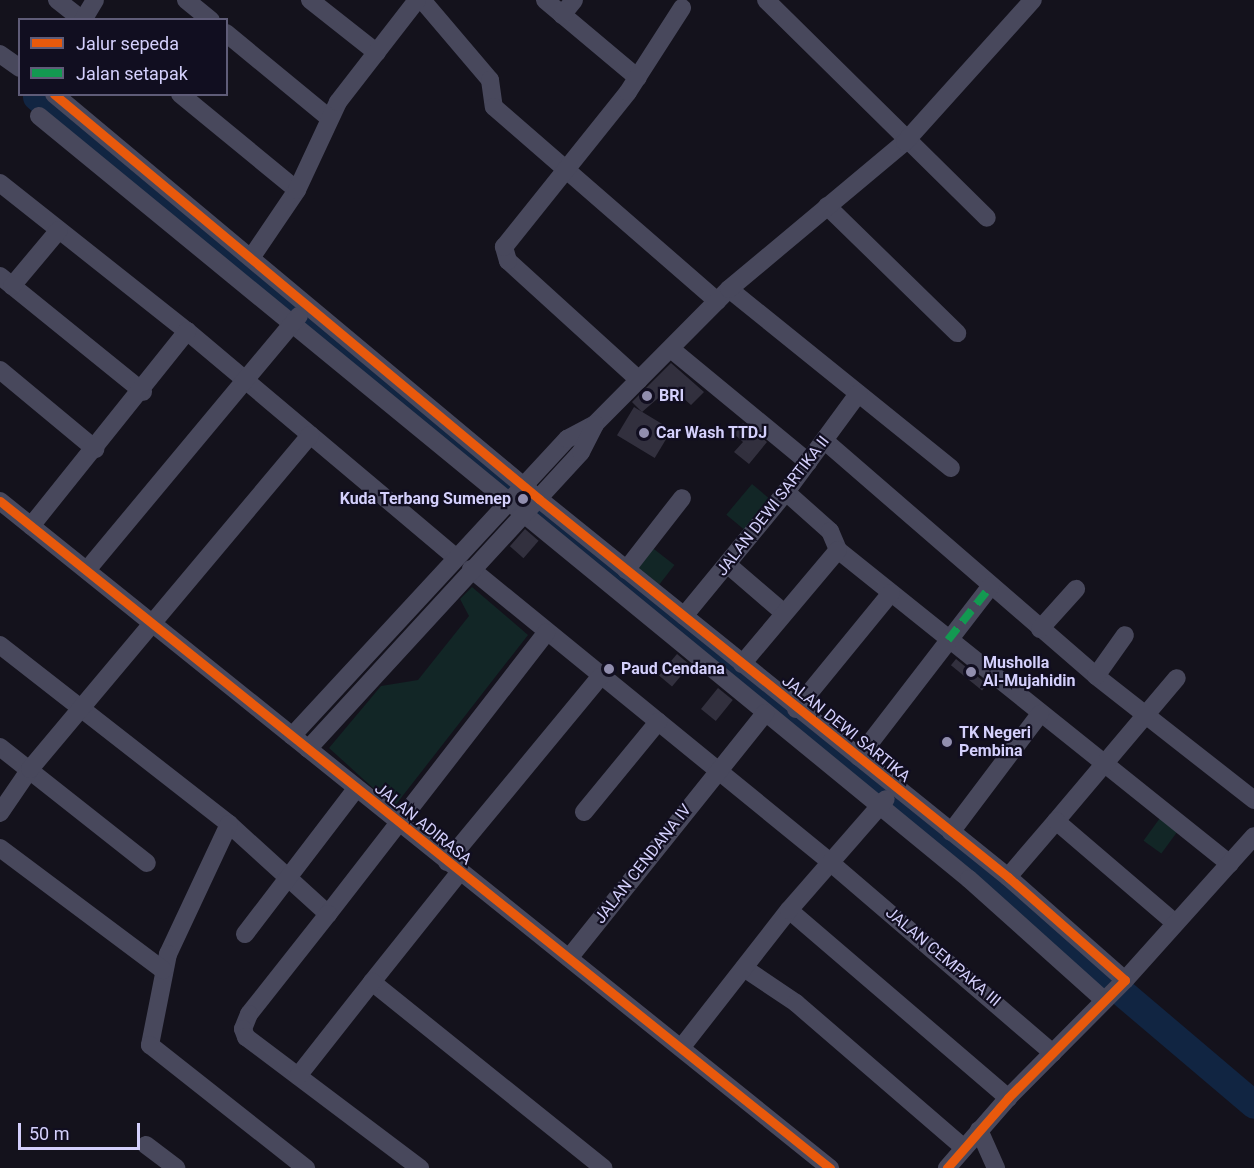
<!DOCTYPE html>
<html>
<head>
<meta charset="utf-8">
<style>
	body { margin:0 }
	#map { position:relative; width:1254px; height:1168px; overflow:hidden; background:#14121c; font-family:Roboto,sans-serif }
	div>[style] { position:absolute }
	.green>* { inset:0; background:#122626; transform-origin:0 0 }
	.river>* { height:28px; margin:-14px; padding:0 14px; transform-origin:14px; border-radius:14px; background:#112542 }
	.building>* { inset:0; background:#32303e; transform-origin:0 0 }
	.street>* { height:18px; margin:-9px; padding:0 9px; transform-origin:9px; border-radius:9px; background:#48485c }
	.quiet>* { height:8px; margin-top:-4px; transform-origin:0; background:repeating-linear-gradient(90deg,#139951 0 15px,transparent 0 23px) }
	.cycleway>* { height:9px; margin:-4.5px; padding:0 4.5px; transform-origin:4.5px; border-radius:4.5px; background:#e8590c }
	.dots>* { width:16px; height:16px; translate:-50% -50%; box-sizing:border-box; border:3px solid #110e20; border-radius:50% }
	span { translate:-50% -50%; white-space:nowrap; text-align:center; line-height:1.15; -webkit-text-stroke:4.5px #110e20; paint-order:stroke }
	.poi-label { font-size:16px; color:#d4d0fc; font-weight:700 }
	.left { translate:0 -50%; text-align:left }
	.right { translate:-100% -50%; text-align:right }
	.street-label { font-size:16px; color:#d4d0fc }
	.legend { position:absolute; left:18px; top:18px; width:210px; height:78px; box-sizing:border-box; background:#110e20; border:2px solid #5f5c78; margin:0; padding:8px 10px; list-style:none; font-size:18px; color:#d4d0fc }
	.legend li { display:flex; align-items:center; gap:12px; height:30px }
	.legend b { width:30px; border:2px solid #5f5c78 }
	.scale { position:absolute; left:18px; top:1123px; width:122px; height:27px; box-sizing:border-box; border:3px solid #d4d0fc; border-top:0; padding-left:8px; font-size:18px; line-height:21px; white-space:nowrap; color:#d4d0fc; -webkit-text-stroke:4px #110e20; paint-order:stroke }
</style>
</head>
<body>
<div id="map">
	<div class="green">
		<div style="left:752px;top:484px;width:26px;height:40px;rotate:40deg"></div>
		<div style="left:650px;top:546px;width:31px;height:28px;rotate:38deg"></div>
		<div style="clip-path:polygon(472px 587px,528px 635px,394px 807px,329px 748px,381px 686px,418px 680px,469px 616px,460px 599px)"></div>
		<div style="left:1160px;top:818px;width:22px;height:28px;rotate:36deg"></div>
	</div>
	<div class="river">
		<div style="left:37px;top:97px;width:612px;rotate:39.7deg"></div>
		<div style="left:537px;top:513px;width:468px;rotate:38.8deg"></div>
		<div style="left:902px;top:806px;width:462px;rotate:40.3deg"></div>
	</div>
	<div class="building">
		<div style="clip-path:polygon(671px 363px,704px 392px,691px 405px,671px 387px,642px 412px,632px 402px)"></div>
		<div style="left:634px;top:407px;width:44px;height:33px;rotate:31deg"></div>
		<div style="clip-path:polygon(743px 423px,767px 442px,749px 464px,734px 452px,743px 442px,734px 434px)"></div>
		<div style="left:525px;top:529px;width:18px;height:23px;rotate:41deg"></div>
		<div style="left:677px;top:654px;width:17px;height:28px;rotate:40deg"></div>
		<div style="left:956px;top:659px;width:40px;height:8px;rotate:39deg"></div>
		<div style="left:718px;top:688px;width:19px;height:27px;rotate:39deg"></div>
	</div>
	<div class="street">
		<div style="left:57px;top:0;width:33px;rotate:38deg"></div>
		<div style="left:186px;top:0;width:32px;rotate:39deg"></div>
		<div style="left:310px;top:0;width:85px;rotate:38.3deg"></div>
		<div style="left:422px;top:0;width:105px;rotate:49.6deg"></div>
		<div style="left:490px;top:80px;width:27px;rotate:82deg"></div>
		<div style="left:494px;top:107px;width:296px;rotate:41deg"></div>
		<div style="left:545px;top:0;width:121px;rotate:40deg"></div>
		<div style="left:766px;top:0;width:310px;rotate:44.6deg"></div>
		<div style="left:562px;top:15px;width:19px;rotate:-51deg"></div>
		<div style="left:83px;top:20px;width:23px;rotate:-59deg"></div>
		<div style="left:226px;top:33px;width:134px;rotate:39.5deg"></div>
		<div style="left:0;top:54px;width:24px;rotate:35deg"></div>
		<div style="left:54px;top:94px;width:632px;rotate:39.86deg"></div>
		<div style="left:539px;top:499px;width:602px;rotate:38.87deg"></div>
		<div style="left:1008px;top:877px;width:156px;rotate:41.4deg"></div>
		<div style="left:1125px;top:980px;width:166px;rotate:134.8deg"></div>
		<div style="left:1008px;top:1098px;width:93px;rotate:131.1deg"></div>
		<div style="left:180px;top:94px;width:151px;rotate:39.4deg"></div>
		<div style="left:39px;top:116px;width:1203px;rotate:39.37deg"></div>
		<div style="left:969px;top:879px;width:181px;rotate:41.9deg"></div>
		<div style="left:0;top:183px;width:238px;rotate:38.4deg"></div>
		<div style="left:187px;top:331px;width:349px;rotate:40.1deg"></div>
		<div style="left:827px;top:206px;width:182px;rotate:44.3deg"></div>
		<div style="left:251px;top:258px;width:82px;rotate:-55.9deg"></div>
		<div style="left:297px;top:190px;width:97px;rotate:-65deg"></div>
		<div style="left:338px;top:102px;width:129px;rotate:-52.2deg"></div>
		<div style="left:0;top:276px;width:184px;rotate:39deg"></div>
		<div style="left:12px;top:286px;width:73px;rotate:-50deg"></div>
		<div style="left:729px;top:289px;width:285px;rotate:38.9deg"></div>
		<div style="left:671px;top:349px;width:178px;rotate:39.5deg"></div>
		<div style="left:0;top:370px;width:124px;rotate:39.7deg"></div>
		<div style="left:639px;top:380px;width:177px;rotate:-137.7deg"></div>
		<div style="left:508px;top:261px;width:15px;rotate:-106deg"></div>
		<div style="left:504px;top:247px;width:198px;rotate:-51.3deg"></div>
		<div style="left:628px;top:92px;width:100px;rotate:-57.3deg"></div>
		<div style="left:825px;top:441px;width:359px;rotate:40.9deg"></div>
		<div style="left:1096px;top:676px;width:201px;rotate:38.1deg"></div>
		<div style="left:786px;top:492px;width:59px;rotate:41.6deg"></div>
		<div style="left:830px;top:531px;width:21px;rotate:67deg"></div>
		<div style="left:838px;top:550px;width:502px;rotate:38.7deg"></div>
		<div style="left:0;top:501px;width:1065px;rotate:38.79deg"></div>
		<div style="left:31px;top:526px;width:250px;rotate:-51.3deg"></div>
		<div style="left:727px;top:564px;width:75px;rotate:40.7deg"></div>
		<div style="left:471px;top:569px;width:465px;rotate:39.2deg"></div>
		<div style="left:831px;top:863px;width:292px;rotate:40.6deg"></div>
		<div style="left:87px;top:570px;width:331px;rotate:-50.2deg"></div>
		<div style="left:626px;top:570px;width:91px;rotate:-52.1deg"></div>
		<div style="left:684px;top:616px;width:161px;rotate:-50.6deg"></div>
		<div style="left:786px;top:492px;width:122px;rotate:-53.7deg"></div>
		<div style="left:1040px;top:629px;width:54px;rotate:-48deg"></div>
		<div style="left:0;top:645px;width:291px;rotate:38deg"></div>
		<div style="left:229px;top:824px;width:134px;rotate:42.3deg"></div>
		<div style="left:328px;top:914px;width:356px;rotate:-52.2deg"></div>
		<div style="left:742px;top:664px;width:149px;rotate:-49.9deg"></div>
		<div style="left:1096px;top:676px;width:50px;rotate:-54.7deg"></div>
		<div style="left:796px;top:709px;width:150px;rotate:-50.7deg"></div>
		<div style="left:292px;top:736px;width:405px;rotate:-47.2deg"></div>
		<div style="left:567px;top:439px;width:32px;rotate:-28deg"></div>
		<div style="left:595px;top:424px;width:190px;rotate:-45.2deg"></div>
		<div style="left:729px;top:289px;width:229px;rotate:-39.9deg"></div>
		<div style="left:905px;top:142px;width:191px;rotate:-48deg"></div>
		<div style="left:0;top:747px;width:187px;rotate:38.3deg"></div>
		<div style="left:308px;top:749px;width:403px;rotate:-47.4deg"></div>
		<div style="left:581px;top:452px;width:31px;rotate:-63deg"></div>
		<div style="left:859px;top:757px;width:215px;rotate:-52.4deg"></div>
		<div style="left:584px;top:812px;width:117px;rotate:-50.6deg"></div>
		<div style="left:0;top:813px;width:53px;rotate:-55.7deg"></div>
		<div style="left:30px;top:769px;width:436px;rotate:-50deg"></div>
		<div style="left:1056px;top:821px;width:187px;rotate:-49.8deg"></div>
		<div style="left:229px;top:824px;width:144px;rotate:115.1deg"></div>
		<div style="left:168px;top:954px;width:93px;rotate:101.2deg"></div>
		<div style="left:150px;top:1045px;width:199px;rotate:38.3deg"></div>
		<div style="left:951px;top:832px;width:148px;rotate:-53deg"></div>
		<div style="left:0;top:848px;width:204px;rotate:36.8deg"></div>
		<div style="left:447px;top:862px;width:240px;rotate:-50.4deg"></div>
		<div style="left:459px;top:873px;width:139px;rotate:128.6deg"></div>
		<div style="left:372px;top:982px;width:297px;rotate:38.8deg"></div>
		<div style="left:1008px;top:877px;width:74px;rotate:-49.4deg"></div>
		<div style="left:1056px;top:821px;width:157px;rotate:40.6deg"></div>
		<div style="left:789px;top:910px;width:289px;rotate:40.6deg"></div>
		<div style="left:328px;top:914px;width:127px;rotate:128.3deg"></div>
		<div style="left:249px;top:1014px;width:16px;rotate:112deg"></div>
		<div style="left:243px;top:1029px;width:9px;rotate:69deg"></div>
		<div style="left:246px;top:1037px;width:218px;rotate:37deg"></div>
		<div style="left:245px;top:934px;width:183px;rotate:-52.6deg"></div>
		<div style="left:569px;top:958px;width:314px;rotate:-51.3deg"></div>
		<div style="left:744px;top:968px;width:63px;rotate:33.9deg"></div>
		<div style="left:796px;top:1003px;width:222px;rotate:40.8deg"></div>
		<div style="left:1125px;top:980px;width:193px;rotate:-48.1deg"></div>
		<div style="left:681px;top:1048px;width:175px;rotate:-52deg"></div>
		<div style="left:789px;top:910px;width:147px;rotate:-48.9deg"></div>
		<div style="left:298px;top:1076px;width:120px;rotate:-51.8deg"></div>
		<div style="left:979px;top:1130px;width:42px;rotate:65.9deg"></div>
		<div style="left:146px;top:1145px;width:38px;rotate:37deg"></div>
	</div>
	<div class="quiet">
		<div style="left:948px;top:640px;width:68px;rotate:-51.6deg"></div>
	</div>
	<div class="cycleway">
		<div style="left:54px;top:94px;width:632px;rotate:39.86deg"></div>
		<div style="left:539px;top:499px;width:602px;rotate:38.87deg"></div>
		<div style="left:1008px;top:877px;width:156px;rotate:41.4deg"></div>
		<div style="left:1125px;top:980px;width:166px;rotate:134.8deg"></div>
		<div style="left:1008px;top:1098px;width:93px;rotate:131.1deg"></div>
		<div style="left:0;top:501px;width:1065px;rotate:38.79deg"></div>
	</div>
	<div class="dots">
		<div style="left:647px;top:396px;background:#918eae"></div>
		<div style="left:644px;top:433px;background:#918eae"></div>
		<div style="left:523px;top:499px;background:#918eae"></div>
		<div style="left:609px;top:669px;background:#918eae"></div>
		<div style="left:971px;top:672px;background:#918eae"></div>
		<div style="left:947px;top:742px;background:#918eae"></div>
	</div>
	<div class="poi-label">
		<span class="left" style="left:659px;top:396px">BRI</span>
		<span class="left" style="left:656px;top:433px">Car Wash TTDJ</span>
		<span class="right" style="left:511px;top:499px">Kuda Terbang Sumenep</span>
		<span class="left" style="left:983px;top:672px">Musholla<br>Al-Mujahidin</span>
		<span class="left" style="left:621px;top:669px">Paud Cendana</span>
		<span class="left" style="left:959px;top:742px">TK Negeri<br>Pembina</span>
	</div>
	<div class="street-label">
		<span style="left:773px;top:506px;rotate:-52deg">JALAN DEWI SARTIKA II</span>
		<span style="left:846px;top:729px;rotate:39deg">JALAN DEWI SARTIKA</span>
		<span style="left:423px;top:824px;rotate:39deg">JALAN ADIRASA</span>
		<span style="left:643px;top:864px;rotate:-52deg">JALAN CENDANA IV</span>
		<span style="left:943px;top:957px;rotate:40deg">JALAN CEMPAKA III</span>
	</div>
	<ul class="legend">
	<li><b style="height:8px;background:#e8590c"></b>Jalur sepeda</li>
	<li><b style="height:8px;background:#139951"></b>Jalan setapak</li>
	</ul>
	<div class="scale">50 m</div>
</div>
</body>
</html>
